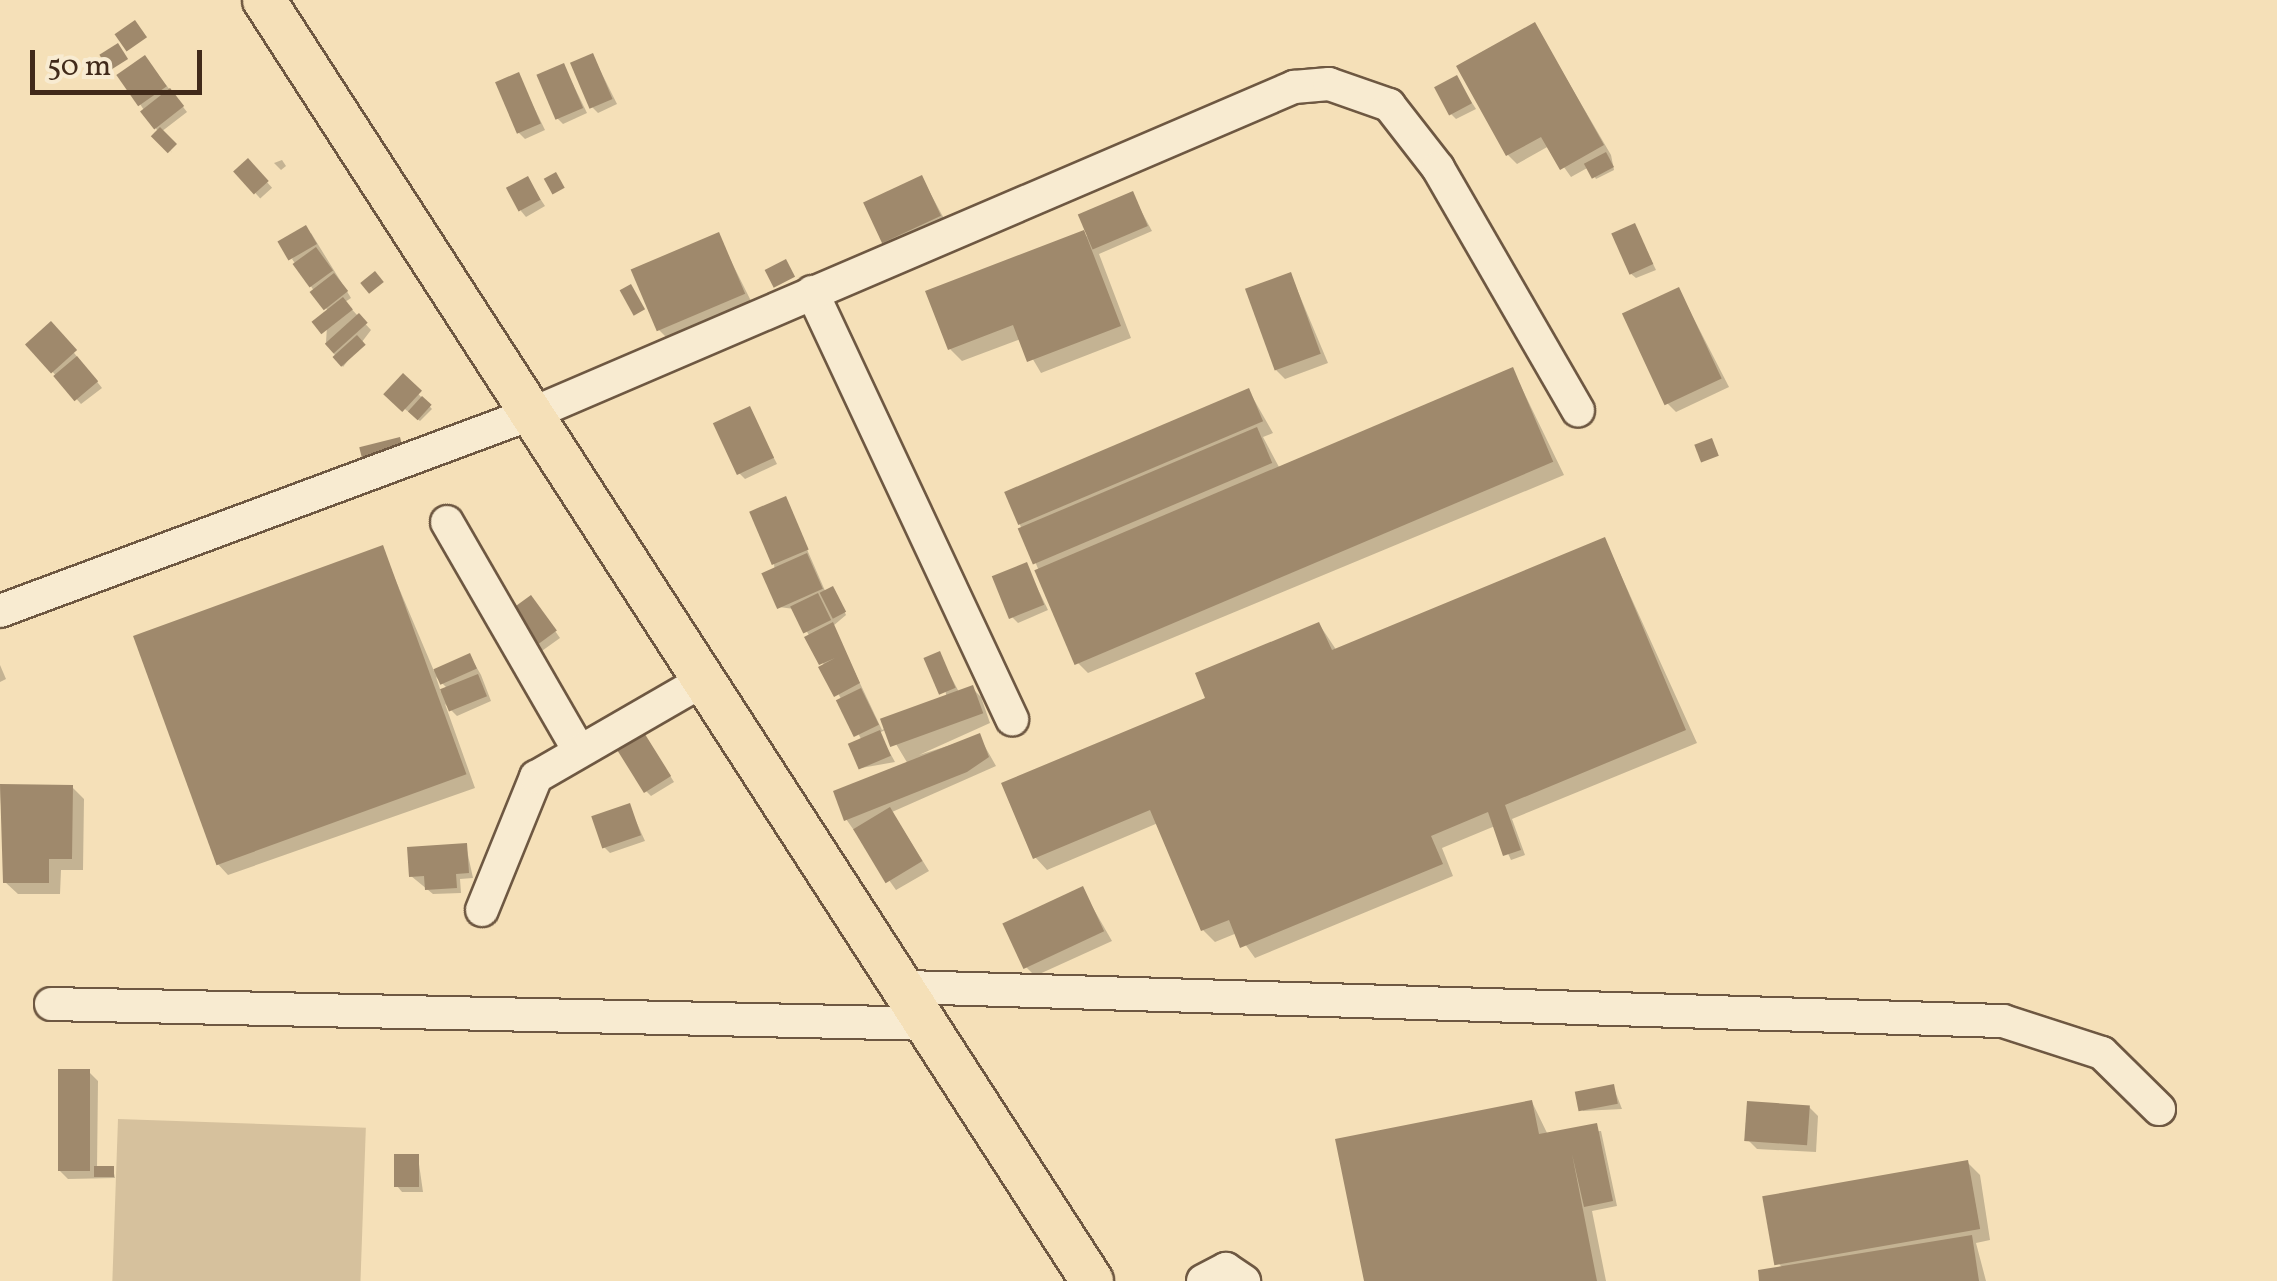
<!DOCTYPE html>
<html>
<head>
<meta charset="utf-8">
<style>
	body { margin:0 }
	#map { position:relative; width:2277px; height:1281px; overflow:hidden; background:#f5e0b8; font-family:Vollkorn,serif }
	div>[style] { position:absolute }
	.green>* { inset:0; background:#d6c19d; transform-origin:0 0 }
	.shadow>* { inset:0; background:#0003; transform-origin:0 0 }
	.building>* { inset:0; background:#9f896c; transform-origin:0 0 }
	.roads { filter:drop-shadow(2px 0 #6e5842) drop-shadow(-2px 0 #6e5842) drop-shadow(0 2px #6e5842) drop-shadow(0 -2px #6e5842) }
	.minor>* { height:32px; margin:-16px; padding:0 16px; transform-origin:16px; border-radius:16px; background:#f8ebd1 }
	.major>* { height:42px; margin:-21px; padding:0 21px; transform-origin:21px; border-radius:21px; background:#f5e0b8 }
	span { translate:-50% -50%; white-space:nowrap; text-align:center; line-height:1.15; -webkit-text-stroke:9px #f8ebd1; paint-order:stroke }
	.scale { position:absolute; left:30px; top:50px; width:172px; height:45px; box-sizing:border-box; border:5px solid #412a1a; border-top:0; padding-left:12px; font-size:30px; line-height:35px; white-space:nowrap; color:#412a1a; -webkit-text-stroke:8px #f8ebd1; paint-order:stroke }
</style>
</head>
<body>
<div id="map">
	<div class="green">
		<div style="left:118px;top:1119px;width:248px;height:162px;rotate:2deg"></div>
	</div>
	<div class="shadow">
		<div style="clip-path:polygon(1535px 25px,1611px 155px,1614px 170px,1596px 179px,1589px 167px,1571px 177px,1549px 146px,1517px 164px,1508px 155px)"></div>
		<div style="clip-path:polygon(593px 56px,617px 104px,598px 113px,592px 107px)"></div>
		<div style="clip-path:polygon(150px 64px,187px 112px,161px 132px,172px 153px,140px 104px)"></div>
		<div style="clip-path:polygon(564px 66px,587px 113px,563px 124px,557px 118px)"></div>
		<div style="clip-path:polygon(518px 75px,545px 130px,525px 139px,519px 133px)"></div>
		<div style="clip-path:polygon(1456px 78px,1476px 109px,1456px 119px,1451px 114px)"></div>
		<div style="clip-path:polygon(282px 160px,286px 166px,281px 170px,274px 163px)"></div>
		<div style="left:248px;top:161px;width:36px;height:16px;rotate:48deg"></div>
		<div style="clip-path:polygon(922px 178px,948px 226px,891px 250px,882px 241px)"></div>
		<div style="clip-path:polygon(527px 179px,545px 206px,526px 217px,521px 211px)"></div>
		<div style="clip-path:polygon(1132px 194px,1152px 231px,1099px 254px,1131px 338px,1041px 373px,1021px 339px,962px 361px,950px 349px,1083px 233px,1093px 242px)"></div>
		<div style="clip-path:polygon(1635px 226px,1656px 270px,1636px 278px,1630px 273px)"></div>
		<div style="clip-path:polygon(311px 233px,351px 298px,345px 302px,371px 330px,343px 367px,326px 342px,328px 311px,292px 259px)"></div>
		<div style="clip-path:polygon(718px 235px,752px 303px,667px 338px,658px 329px)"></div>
		<div style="clip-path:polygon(1291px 275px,1328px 363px,1285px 379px,1276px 370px)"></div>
		<div style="clip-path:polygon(1679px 290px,1729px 387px,1676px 412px,1667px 403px)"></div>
		<div style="clip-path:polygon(51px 324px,102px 388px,81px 404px,28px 344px)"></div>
		<div style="clip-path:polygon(1513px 370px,1564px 475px,1088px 673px,1076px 661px,1018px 520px,1249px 391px,1273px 433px,1263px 437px,1279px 467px)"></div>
		<div style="clip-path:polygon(403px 377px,432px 409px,420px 421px,386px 394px)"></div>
		<div style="clip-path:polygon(749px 409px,777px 464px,745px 479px,739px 473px)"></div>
		<div style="clip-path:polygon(785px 499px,826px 593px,835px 591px,846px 615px,833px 626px,882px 730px,947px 700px,939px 654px,960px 694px,972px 688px,981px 697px,990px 723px,919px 755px,979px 736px,996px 766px,892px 812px,929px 871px,896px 890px,846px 819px,908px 764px,887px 729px,879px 733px,895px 762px,861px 768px,862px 741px,810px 637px,794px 609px,779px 607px,774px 564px)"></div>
		<div style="clip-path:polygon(1605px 540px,1697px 743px,1512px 819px,1525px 855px,1511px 860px,1495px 826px,1442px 848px,1453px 876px,1255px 958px,1237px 933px,1215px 942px,1203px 930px,1158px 823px,1047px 870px,1035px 857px,1208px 699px,1319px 624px,1337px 651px)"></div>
		<div style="clip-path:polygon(evenodd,382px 548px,434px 671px,470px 656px,481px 675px,491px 701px,457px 716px,445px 704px,475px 788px,228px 875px,216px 862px,382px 548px,436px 677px,448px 689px,441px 692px,436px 677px)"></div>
		<div style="clip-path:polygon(1026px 565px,1048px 610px,1018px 623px,1012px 617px)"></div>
		<div style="clip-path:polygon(536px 604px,560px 638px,539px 653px,533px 647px)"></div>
		<div style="clip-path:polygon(0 665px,6px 679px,0 682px)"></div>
		<div style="clip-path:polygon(648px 740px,674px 782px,651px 796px,646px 791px)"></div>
		<div style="clip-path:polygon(0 786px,72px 787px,84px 799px,83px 870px,61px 870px,60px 894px,18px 894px,5px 882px)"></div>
		<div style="clip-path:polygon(629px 806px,645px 841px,610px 853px,604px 847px)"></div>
		<div style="clip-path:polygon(466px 846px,473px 878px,460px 879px,461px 893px,433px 894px,411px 876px)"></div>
		<div style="clip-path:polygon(1082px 889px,1112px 941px,1035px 976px,1026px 967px)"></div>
		<div style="clip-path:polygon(89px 1072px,98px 1081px,97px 1169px,113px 1169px,115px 1178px,68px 1179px,59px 1170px)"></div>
		<div style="clip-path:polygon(1613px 1086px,1622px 1109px,1582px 1111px)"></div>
		<div style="clip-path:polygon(1532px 1102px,1548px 1135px,1601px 1131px,1617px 1206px,1592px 1211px,1606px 1281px,1366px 1281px)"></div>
		<div style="clip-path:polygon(1809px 1107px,1818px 1116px,1816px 1152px,1757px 1149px,1748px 1140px)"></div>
		<div style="clip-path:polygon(418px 1157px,423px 1192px,402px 1192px,397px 1186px)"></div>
		<div style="clip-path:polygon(1968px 1163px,1980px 1175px,1990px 1240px,1976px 1243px,1986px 1281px,1762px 1281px,1784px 1269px,1776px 1261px)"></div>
	</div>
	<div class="building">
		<div style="left:135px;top:20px;width:21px;height:25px;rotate:55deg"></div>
		<div style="clip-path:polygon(1535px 22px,1604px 145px,1560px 170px,1541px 137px,1506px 156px,1456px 66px)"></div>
		<div style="left:118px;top:43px;width:19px;height:22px;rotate:58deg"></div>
		<div style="left:593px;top:53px;width:50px;height:25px;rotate:67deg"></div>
		<div style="left:145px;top:55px;width:38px;height:35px;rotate:55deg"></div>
		<div style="left:564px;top:63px;width:49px;height:30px;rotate:67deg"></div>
		<div style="left:519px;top:72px;width:56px;height:26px;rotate:67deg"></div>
		<div style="left:1457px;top:75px;width:32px;height:26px;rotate:62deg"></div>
		<div style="left:170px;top:88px;width:23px;height:38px;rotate:52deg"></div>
		<div style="left:160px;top:127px;width:24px;height:13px;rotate:45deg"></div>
		<div style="left:1606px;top:152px;width:17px;height:25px;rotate:62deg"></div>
		<div style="left:248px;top:158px;width:31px;height:20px;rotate:48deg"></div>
		<div style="left:556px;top:172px;width:18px;height:14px;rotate:61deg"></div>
		<div style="left:922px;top:175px;width:45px;height:65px;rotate:65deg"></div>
		<div style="left:528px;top:176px;width:27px;height:25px;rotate:62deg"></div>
		<div style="left:1133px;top:191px;width:38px;height:60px;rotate:67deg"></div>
		<div style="left:1635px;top:223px;width:45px;height:26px;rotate:66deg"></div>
		<div style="left:306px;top:225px;width:22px;height:33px;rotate:60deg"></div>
		<div style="clip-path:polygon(1084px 230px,1121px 326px,1027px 362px,1013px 325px,948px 350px,925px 291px)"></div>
		<div style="left:719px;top:232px;width:67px;height:96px;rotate:67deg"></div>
		<div style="left:316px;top:247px;width:29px;height:29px;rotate:54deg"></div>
		<div style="left:786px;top:259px;width:20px;height:24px;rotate:63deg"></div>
		<div style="left:375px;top:271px;width:14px;height:19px;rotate:51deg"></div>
		<div style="left:1291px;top:272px;width:87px;height:49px;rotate:70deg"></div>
		<div style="left:334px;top:273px;width:23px;height:31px;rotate:52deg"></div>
		<div style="left:631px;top:284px;width:29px;height:13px;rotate:61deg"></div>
		<div style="left:1679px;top:287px;width:101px;height:63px;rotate:65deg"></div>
		<div style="left:343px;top:297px;width:16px;height:40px;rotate:52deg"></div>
		<div style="left:359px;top:313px;width:13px;height:46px;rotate:48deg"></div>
		<div style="left:51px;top:321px;width:39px;height:35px;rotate:48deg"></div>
		<div style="left:357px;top:335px;width:13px;height:33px;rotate:48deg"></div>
		<div style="left:77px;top:356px;width:33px;height:31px;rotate:50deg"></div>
		<div style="left:1513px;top:367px;width:103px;height:520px;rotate:67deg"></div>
		<div style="left:403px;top:373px;width:26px;height:29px;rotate:43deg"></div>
		<div style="left:1249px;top:388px;width:36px;height:266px;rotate:67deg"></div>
		<div style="left:422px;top:396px;width:13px;height:21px;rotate:42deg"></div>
		<div style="left:750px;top:406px;width:57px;height:41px;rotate:65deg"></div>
		<div style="left:1257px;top:427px;width:39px;height:260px;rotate:67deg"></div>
		<div style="left:400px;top:437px;width:12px;height:42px;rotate:76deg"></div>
		<div style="left:1712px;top:438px;width:19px;height:19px;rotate:69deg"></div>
		<div style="left:786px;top:496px;width:58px;height:40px;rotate:67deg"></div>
		<div style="clip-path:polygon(1605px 537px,1686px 730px,1505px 805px,1521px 850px,1503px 856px,1488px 812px,1431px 836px,1443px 864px,1240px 948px,1229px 920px,1201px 931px,1150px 810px,1033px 859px,1001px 783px,1205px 698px,1195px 673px,1319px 622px,1332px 650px)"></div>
		<div style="left:383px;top:545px;width:244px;height:266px;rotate:70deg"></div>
		<div style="left:807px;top:553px;width:39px;height:50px;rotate:66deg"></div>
		<div style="left:1027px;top:562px;width:46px;height:38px;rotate:68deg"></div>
		<div style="left:833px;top:586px;width:29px;height:15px;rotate:63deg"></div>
		<div style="left:818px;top:593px;width:30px;height:31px;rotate:64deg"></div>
		<div style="left:531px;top:595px;width:44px;height:30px;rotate:54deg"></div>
		<div style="clip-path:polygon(833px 622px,860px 683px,834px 697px,818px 667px,835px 658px,819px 665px,804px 637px)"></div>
		<div style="left:940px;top:651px;width:40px;height:18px;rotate:67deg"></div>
		<div style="left:470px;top:653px;width:17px;height:40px;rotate:66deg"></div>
		<div style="left:478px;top:674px;width:24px;height:41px;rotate:68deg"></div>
		<div style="left:973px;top:685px;width:30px;height:99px;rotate:70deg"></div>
		<div style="left:861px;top:688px;width:41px;height:28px;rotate:64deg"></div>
		<div style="left:880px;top:730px;width:28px;height:35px;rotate:67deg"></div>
		<div style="left:643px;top:731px;width:53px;height:32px;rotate:58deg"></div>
		<div style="clip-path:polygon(980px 733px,989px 757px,967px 772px,844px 821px,833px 791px)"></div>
		<div style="clip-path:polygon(0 784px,73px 785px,72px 859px,49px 859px,49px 883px,3px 883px)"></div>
		<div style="left:630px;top:803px;width:34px;height:41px;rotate:71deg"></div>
		<div style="left:890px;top:807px;width:63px;height:43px;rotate:59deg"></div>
		<div style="clip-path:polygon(467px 843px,469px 873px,456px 874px,457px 888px,425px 890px,424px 876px,409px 877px,407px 847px)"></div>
		<div style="left:1083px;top:886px;width:50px;height:89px;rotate:65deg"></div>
		<div style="left:58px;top:1069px;width:32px;height:102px"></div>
		<div style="left:1614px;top:1084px;width:20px;height:40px;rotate:79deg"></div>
		<div style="clip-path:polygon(1532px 1100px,1539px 1134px,1597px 1123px,1613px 1201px,1584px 1207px,1572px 1154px,1597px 1281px,1364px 1281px,1335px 1139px)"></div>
		<div style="left:1747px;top:1101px;width:63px;height:40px;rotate:4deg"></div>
		<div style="left:394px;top:1154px;width:25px;height:33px"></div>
		<div style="left:1968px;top:1160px;width:70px;height:209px;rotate:80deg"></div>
		<div style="left:94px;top:1166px;width:20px;height:11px"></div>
		<div style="clip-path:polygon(1972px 1235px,1979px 1281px,1759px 1281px,1758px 1270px)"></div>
	</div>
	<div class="roads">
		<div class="minor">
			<div style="left:812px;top:292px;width:472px;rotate:64.9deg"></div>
			<div style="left:447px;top:522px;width:264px;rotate:60deg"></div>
			<div style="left:0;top:611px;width:572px;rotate:-20.37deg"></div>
			<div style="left:536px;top:412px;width:825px;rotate:-23.21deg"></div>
			<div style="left:1294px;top:87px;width:35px;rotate:-5deg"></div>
			<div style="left:1329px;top:84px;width:64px;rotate:19.3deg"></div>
			<div style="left:1389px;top:105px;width:80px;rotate:52.1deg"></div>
			<div style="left:1438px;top:168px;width:280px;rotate:60deg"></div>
			<div style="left:482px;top:910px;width:144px;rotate:-67.9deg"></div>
			<div style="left:536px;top:777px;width:192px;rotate:-30deg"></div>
			<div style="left:907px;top:987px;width:1097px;rotate:1.78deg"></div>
			<div style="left:2003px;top:1021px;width:104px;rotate:17.9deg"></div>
			<div style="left:2102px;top:1053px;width:80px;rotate:44.5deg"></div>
			<div style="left:51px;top:1004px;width:879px;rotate:1.3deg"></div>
			<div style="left:1203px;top:1281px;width:26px;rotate:-28deg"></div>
			<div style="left:1226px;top:1269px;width:22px;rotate:34deg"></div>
		</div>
		<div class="major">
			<div style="left:264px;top:0;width:1525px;rotate:57.12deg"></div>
		</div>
	</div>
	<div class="scale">50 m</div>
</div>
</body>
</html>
